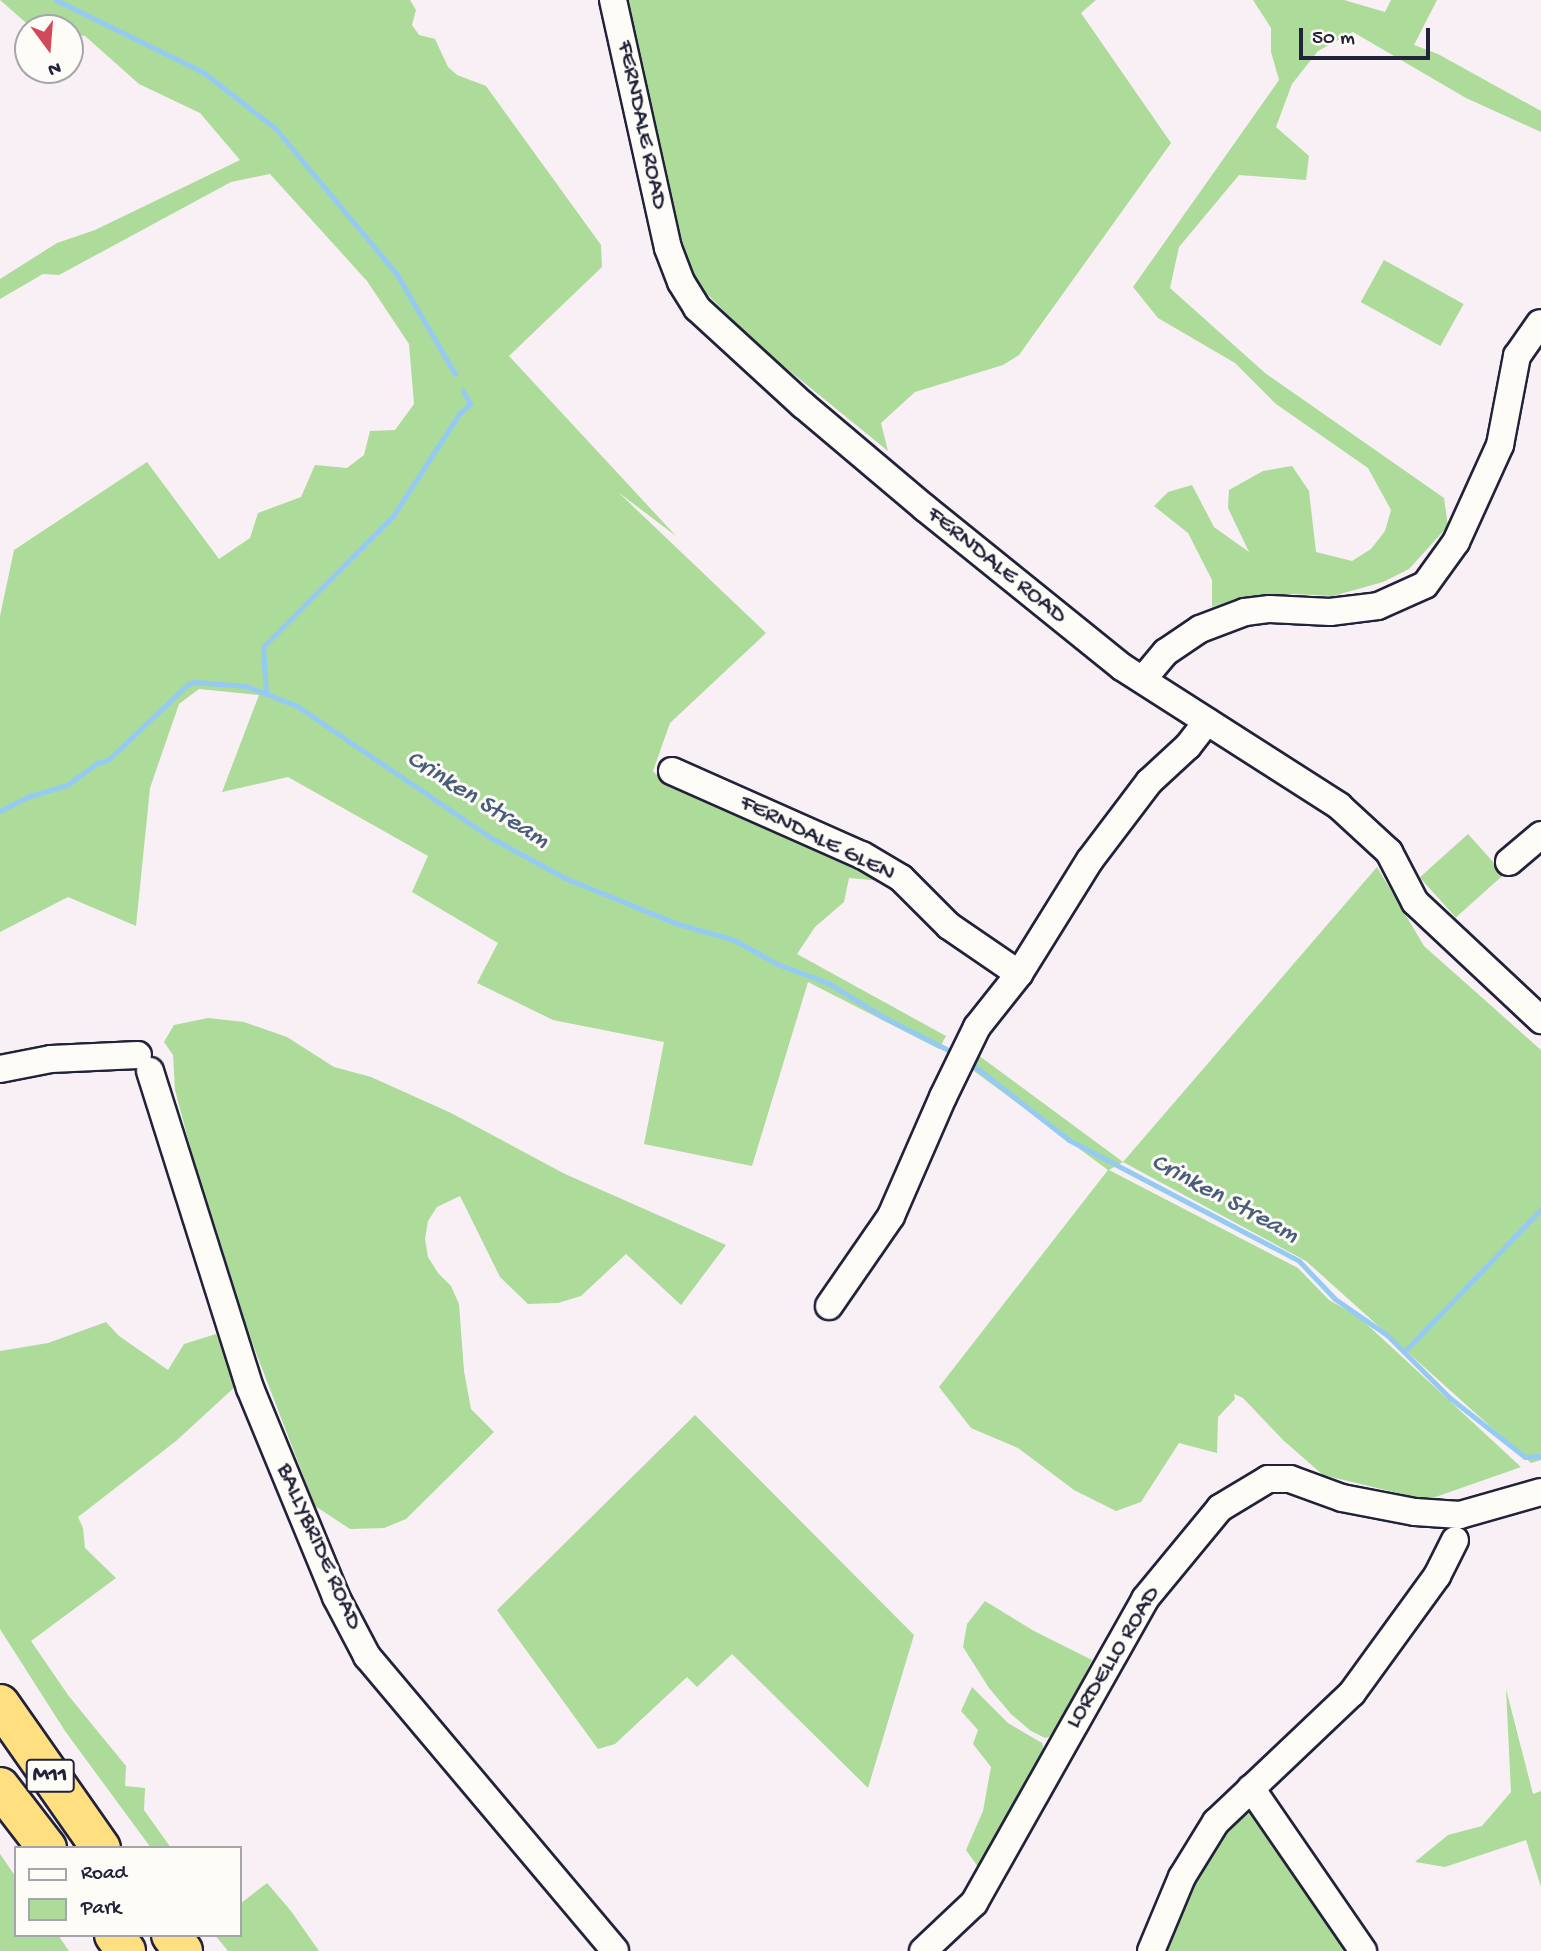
<!DOCTYPE html>
<html>
<head>
<meta charset="utf-8">
<style>
	body { margin:0 }
	#map { position:relative; width:1541px; height:1951px; overflow:hidden; background:#f8f0f5; font-family:"Gochi Hand",sans-serif }
	div>[style] { position:absolute }
	.green>* { inset:0; background:#addb9a; transform-origin:0 0 }
	.stream>* { height:5px; margin:-2.5px; padding:0 2.5px; transform-origin:2.5px; border-radius:2.5px; background:#95cbf3 }
	.roads { filter:drop-shadow(2px 0 #22223b) drop-shadow(-2px 0 #22223b) drop-shadow(0 2px #22223b) drop-shadow(0 -2px #22223b) }
	.minor>* { height:26px; margin:-13px; padding:0 13px; transform-origin:13px; border-radius:13px; background:#fdfcf7 }
	.highway>* { height:38px; margin:-19px; padding:0 19px; transform-origin:19px; border-radius:19px; background:#ffdf80 }
	span { translate:-50% -50%; white-space:nowrap; text-align:center; line-height:1.15; -webkit-text-stroke:6px #fdfcf7; paint-order:stroke }
	.shield-label span { padding:2px 5px; background:#fdfcf7; border:2px solid; border-radius:5px; -webkit-text-stroke-width:0 }
	.shield-label { font-size:23px; color:#22223b; font-weight:700 }
	.street-label { font-size:24px; color:#22223b }
	.water-label { font-size:26px; color:#4a5d7b; font-style:italic }
	.legend { position:absolute; left:14px; top:1846px; width:228px; height:91px; box-sizing:border-box; background:#fdfcf7; border:2px solid #a5a5ac; margin:0; padding:9px 12px; list-style:none; font-size:21px; color:#22223b }
	.legend li { display:flex; align-items:center; gap:14px; height:35px }
	.legend b { width:35px; border:2px solid #a5a5ac }
	.north { position:absolute; left:14px; top:14px; width:70px; height:70px; box-sizing:border-box; background:#fdfcf7; border:2px solid #a5a5ac; border-radius:50%; rotate:164deg; font-size:19px; font-weight:700; line-height:28px; text-align:center; color:#22223b }
	.north::after { content:''; display:block; margin:auto; width:24px; height:32px; background:#d1495b; clip-path:polygon(50% 0,100% 100%,50% 72%,0 100%) }
	.scale { position:absolute; left:1299px; top:28px; width:131px; height:32px; box-sizing:border-box; border:4px solid #22223b; border-top:0; padding-left:9px; font-size:21px; line-height:24px; white-space:nowrap; color:#22223b; -webkit-text-stroke:5px #fdfcf7; paint-order:stroke }
</style>
</head>
<body>
<div id="map">
	<div class="green">
		<div style="clip-path:polygon(0 0,410px 0,416px 10px,412px 25px,419px 35px,435px 39px,448px 67px,457px 75px,486px 86px,601px 245px,602px 267px,509px 356px,676px 536px,618px 492px,766px 633px,670px 723px,653px 771px,668px 786px,862px 864px,892px 882px,849px 878px,844px 902px,815px 927px,797px 954px,946px 1036px,939px 1049px,808px 982px,752px 1166px,644px 1144px,664px 1042px,553px 1020px,477px 983px,498px 943px,412px 892px,428px 856px,288px 777px,222px 792px,259px 695px,199px 689px,179px 704px,150px 788px,136px 926px,68px 897px,0 932px,0 616px,14px 550px,147px 462px,219px 559px,250px 538px,258px 513px,301px 497px,315px 465px,347px 468px,364px 455px,370px 431px,395px 430px,414px 404px,409px 344px,367px 281px,270px 174px,231px 182px,59px 275px,43px 274px,0 299px,0 279px,57px 243px,95px 230px,240px 160px,200px 113px,139px 84px,85px 36px,70px 34px,70px 28px,32px 28px)"></div>
		<div style="clip-path:polygon(618px 0,1096px 0,1081px 13px,1171px 143px,1019px 355px,1003px 365px,915px 392px,881px 423px,888px 451px,759px 346px,693px 280px)"></div>
		<div style="clip-path:polygon(1253px 0,1344px 0,1385px 12px,1391px 0,1437px 0,1414px 45px,1438px 54px,1541px 111px,1541px 132px,1466px 98px,1353px 32px,1318px 51px,1292px 84px,1276px 127px,1309px 156px,1306px 180px,1239px 175px,1179px 247px,1170px 288px,1265px 373px,1444px 498px,1448px 526px,1409px 569px,1383px 582px,1333px 596px,1294px 594px,1234px 600px,1212px 607px,1212px 580px,1188px 533px,1154px 506px,1168px 492px,1192px 485px,1214px 527px,1249px 552px,1228px 508px,1229px 490px,1263px 471px,1292px 466px,1309px 491px,1316px 552px,1352px 561px,1371px 549px,1385px 531px,1391px 510px,1368px 468px,1276px 404px,1235px 363px,1158px 318px,1133px 287px,1279px 80px,1271px 52px,1271px 28px)"></div>
		<div style="left:1384px;top:260px;width:91px;height:48px;rotate:29deg"></div>
		<div style="left:1468px;top:834px;width:54px;height:65px;rotate:48deg"></div>
		<div style="clip-path:polygon(1377px 867px,1424px 946px,1541px 1050px,1541px 1460px,1531px 1463px,1306px 1261px,1123px 1162px,1109px 1170px,1298px 1268px,1329px 1300px,1359px 1317px,1521px 1467px,1427px 1500px,1323px 1475px,1283px 1440px,1243px 1398px,1234px 1394px,1235px 1399px,1218px 1417px,1217px 1453px,1179px 1443px,1141px 1502px,1116px 1511px,1074px 1490px,1018px 1448px,971px 1428px,939px 1387px,1108px 1170px,963px 1063px,970px 1049px,1123px 1162px)"></div>
		<div style="clip-path:polygon(208px 1018px,244px 1022px,287px 1037px,334px 1067px,371px 1077px,451px 1113px,565px 1174px,726px 1245px,681px 1305px,626px 1254px,581px 1296px,558px 1303px,528px 1304px,500px 1277px,460px 1196px,437px 1207px,428px 1221px,425px 1239px,428px 1257px,438px 1273px,451px 1286px,459px 1304px,464px 1371px,471px 1409px,494px 1432px,406px 1519px,384px 1528px,350px 1529px,315px 1506px,220px 1259px,175px 1090px,173px 1055px,164px 1042px,174px 1025px)"></div>
		<div style="clip-path:polygon(106px 1322px,119px 1336px,168px 1370px,184px 1344px,216px 1334px,237px 1385px,176px 1441px,78px 1517px,83px 1528px,85px 1548px,116px 1578px,31px 1641px,68px 1695px,126px 1766px,125px 1786px,145px 1788px,144px 1810px,171px 1848px,151px 1848px,65px 1731px,0 1629px,0 1351px,48px 1343px)"></div>
		<div style="clip-path:polygon(695px 1415px,914px 1635px,868px 1788px,732px 1654px,697px 1687px,687px 1677px,615px 1744px,598px 1749px,497px 1610px)"></div>
		<div style="clip-path:polygon(985px 1601px,1034px 1631px,1092px 1660px,1055px 1735px,1045px 1738px,1031px 1731px,1011px 1714px,989px 1688px,963px 1647px,967px 1624px)"></div>
		<div style="clip-path:polygon(972px 1687px,1008px 1723px,1042px 1743px,1045px 1753px,981px 1871px,966px 1850px,983px 1811px,991px 1767px,973px 1744px,978px 1730px,961px 1711px)"></div>
		<div style="clip-path:polygon(1506px 1689px,1533px 1794px,1541px 1791px,1541px 1887px,1526px 1840px,1445px 1867px,1415px 1862px,1448px 1835px,1482px 1826px,1511px 1792px)"></div>
		<div style="clip-path:polygon(1247px 1812px,1255px 1817px,1346px 1951px,1164px 1951px,1207px 1849px)"></div>
		<div style="clip-path:polygon(0 1854px,16px 1877px,16px 1935px,58px 1935px,69px 1951px,0 1951px)"></div>
		<div style="clip-path:polygon(267px 1883px,291px 1911px,319px 1951px,228px 1951px,215px 1935px,240px 1935px,240px 1904px)"></div>
	</div>
	<div class="stream">
		<div style="left:56px;top:0;width:164px;rotate:26.1deg"></div>
		<div style="left:203px;top:72px;width:91px;rotate:37.9deg"></div>
		<div style="left:275px;top:128px;width:189px;rotate:50.2deg"></div>
		<div style="left:396px;top:273px;width:117px;rotate:59.7deg"></div>
		<div style="left:266px;top:694px;width:47px;rotate:-93.7deg"></div>
		<div style="left:263px;top:647px;width:185px;rotate:-45.2deg"></div>
		<div style="left:393px;top:516px;width:121px;rotate:-57.1deg"></div>
		<div style="left:459px;top:414px;width:15px;rotate:-42deg"></div>
		<div style="left:470px;top:404px;width:15px;rotate:-118deg"></div>
		<div style="left:0;top:811px;width:30px;rotate:-27deg"></div>
		<div style="left:27px;top:797px;width:42px;rotate:-16.7deg"></div>
		<div style="left:67px;top:785px;width:37px;rotate:-36deg"></div>
		<div style="left:97px;top:763px;width:11px;rotate:-15deg"></div>
		<div style="left:108px;top:760px;width:109px;rotate:-43.5deg"></div>
		<div style="left:187px;top:685px;width:8px;rotate:-23deg"></div>
		<div style="left:194px;top:682px;width:52px;rotate:4.4deg"></div>
		<div style="left:246px;top:686px;width:55px;rotate:21.4deg"></div>
		<div style="left:297px;top:706px;width:237px;rotate:34.2deg"></div>
		<div style="left:493px;top:839px;width:82px;rotate:28.4deg"></div>
		<div style="left:565px;top:878px;width:122px;rotate:22.2deg"></div>
		<div style="left:678px;top:924px;width:58px;rotate:15.9deg"></div>
		<div style="left:734px;top:940px;width:49px;rotate:29.2deg"></div>
		<div style="left:777px;top:964px;width:54px;rotate:20.4deg"></div>
		<div style="left:828px;top:983px;width:65px;rotate:31.7deg"></div>
		<div style="left:883px;top:1017px;width:82px;rotate:26.9deg"></div>
		<div style="left:974px;top:1066px;width:120px;rotate:37.9deg"></div>
		<div style="left:1069px;top:1140px;width:260px;rotate:27.7deg"></div>
		<div style="left:1299px;top:1261px;width:52px;rotate:46.5deg"></div>
		<div style="left:1335px;top:1299px;width:63px;rotate:34.7deg"></div>
		<div style="left:1387px;top:1335px;width:89px;rotate:45deg"></div>
		<div style="left:1450px;top:1398px;width:95px;rotate:38.2deg"></div>
		<div style="left:1525px;top:1457px;width:16px;rotate:-4deg"></div>
		<div style="left:1404px;top:1352px;width:198px;rotate:-46.2deg"></div>
	</div>
	<div class="roads">
		<div class="minor">
			<div style="left:613px;top:0;width:254px;rotate:77.5deg"></div>
			<div style="left:668px;top:248px;width:36px;rotate:69deg"></div>
			<div style="left:681px;top:282px;width:31px;rotate:58deg"></div>
			<div style="left:697px;top:308px;width:144px;rotate:42.5deg"></div>
			<div style="left:803px;top:405px;width:160px;rotate:40.2deg"></div>
			<div style="left:925px;top:508px;width:253px;rotate:38.9deg"></div>
			<div style="left:1122px;top:667px;width:258px;rotate:32.6deg"></div>
			<div style="left:1339px;top:806px;width:68px;rotate:42.6deg"></div>
			<div style="left:1389px;top:852px;width:56px;rotate:62.5deg"></div>
			<div style="left:1415px;top:902px;width:173px;rotate:43.1deg"></div>
			<div style="left:1144px;top:678px;width:34px;rotate:-50deg"></div>
			<div style="left:1166px;top:652px;width:41px;rotate:-34.1deg"></div>
			<div style="left:1200px;top:629px;width:48px;rotate:-20.7deg"></div>
			<div style="left:1245px;top:612px;width:25px;rotate:-7deg"></div>
			<div style="left:1270px;top:609px;width:60px;rotate:2.9deg"></div>
			<div style="left:1330px;top:612px;width:48px;rotate:-7.1deg"></div>
			<div style="left:1378px;top:606px;width:51px;rotate:-24.1deg"></div>
			<div style="left:1425px;top:585px;width:53px;rotate:-54.2deg"></div>
			<div style="left:1456px;top:542px;width:107px;rotate:-65.6deg"></div>
			<div style="left:1500px;top:445px;width:91px;rotate:-79.2deg"></div>
			<div style="left:1517px;top:356px;width:40px;rotate:-55.1deg"></div>
			<div style="left:672px;top:771px;width:208px;rotate:23.9deg"></div>
			<div style="left:862px;top:855px;width:45px;rotate:30.5deg"></div>
			<div style="left:901px;top:878px;width:68px;rotate:45deg"></div>
			<div style="left:949px;top:926px;width:85px;rotate:34.4deg"></div>
			<div style="left:1509px;top:862px;width:42px;rotate:-40.2deg"></div>
			<div style="left:0;top:1069px;width:52px;rotate:-11.1deg"></div>
			<div style="left:51px;top:1059px;width:87px;rotate:-2.6deg"></div>
			<div style="left:150px;top:1071px;width:332px;rotate:72.5deg"></div>
			<div style="left:250px;top:1388px;width:226px;rotate:67.6deg"></div>
			<div style="left:336px;top:1597px;width:67px;rotate:62.3deg"></div>
			<div style="left:367px;top:1656px;width:385px;rotate:49.9deg"></div>
			<div style="left:829px;top:1306px;width:109px;rotate:-55.4deg"></div>
			<div style="left:891px;top:1216px;width:130px;rotate:-66.4deg"></div>
			<div style="left:943px;top:1097px;width:78px;rotate:-64.1deg"></div>
			<div style="left:977px;top:1027px;width:68px;rotate:-51.6deg"></div>
			<div style="left:1019px;top:974px;width:134px;rotate:-58.1deg"></div>
			<div style="left:1090px;top:860px;width:98px;rotate:-52.9deg"></div>
			<div style="left:1149px;top:782px;width:53px;rotate:-42.7deg"></div>
			<div style="left:1188px;top:746px;width:31px;rotate:-52deg"></div>
			<div style="left:1251px;top:1788px;width:198px;rotate:55.5deg"></div>
			<div style="left:923px;top:1951px;width:70px;rotate:-43.3deg"></div>
			<div style="left:974px;top:1903px;width:349px;rotate:-60.6deg"></div>
			<div style="left:1145px;top:1599px;width:118px;rotate:-50.5deg"></div>
			<div style="left:1220px;top:1508px;width:56px;rotate:-31.1deg"></div>
			<div style="left:1268px;top:1479px;width:22px"></div>
			<div style="left:1290px;top:1479px;width:55px;rotate:20.1deg"></div>
			<div style="left:1342px;top:1498px;width:74px;rotate:10.9deg"></div>
			<div style="left:1415px;top:1512px;width:45px;rotate:3.8deg"></div>
			<div style="left:1460px;top:1515px;width:84px;rotate:-15.9deg"></div>
			<div style="left:1151px;top:1951px;width:80px;rotate:-67.3deg"></div>
			<div style="left:1182px;top:1877px;width:65px;rotate:-58.3deg"></div>
			<div style="left:1216px;top:1822px;width:187px;rotate:-43.5deg"></div>
			<div style="left:1352px;top:1693px;width:145px;rotate:-54deg"></div>
			<div style="left:1437px;top:1576px;width:40px;rotate:-63.4deg"></div>
		</div>
		<div class="highway">
			<div style="left:0;top:1704px;width:176px;rotate:55deg"></div>
			<div style="left:0;top:1787px;width:77px;rotate:52.4deg"></div>
			<div style="left:114px;top:1935px;width:20px;rotate:53deg"></div>
			<div style="left:171px;top:1935px;width:20px;rotate:53deg"></div>
		</div>
	</div>
	<div class="shield-label">
		<span style="left:50px;top:1776px">M11</span>
	</div>
	<div class="street-label">
		<span style="left:641px;top:125px;rotate:78deg">FERNDALE ROAD</span>
		<span style="left:996px;top:566px;rotate:39deg">FERNDALE ROAD</span>
		<span style="left:817px;top:839px;rotate:26deg">FERNDALE GLEN</span>
		<span style="left:318px;top:1547px;rotate:66deg">BALLYBRIDE ROAD</span>
		<span style="left:1114px;top:1658px;rotate:-59deg">LORDELLO ROAD</span>
	</div>
	<div class="water-label">
		<span style="left:477px;top:801px;rotate:32deg">Crinken Stream</span>
		<span style="left:1224px;top:1200px;rotate:28deg">Crinken Stream</span>
	</div>
	<ul class="legend">
	<li><b style="height:9px;background:#fdfcf7"></b>Road</li>
	<li><b style="height:19px;background:#addb9a"></b>Park</li>
	</ul>
	<div class="north">N</div>
	<div class="scale">50 m</div>
</div>
</body>
</html>
